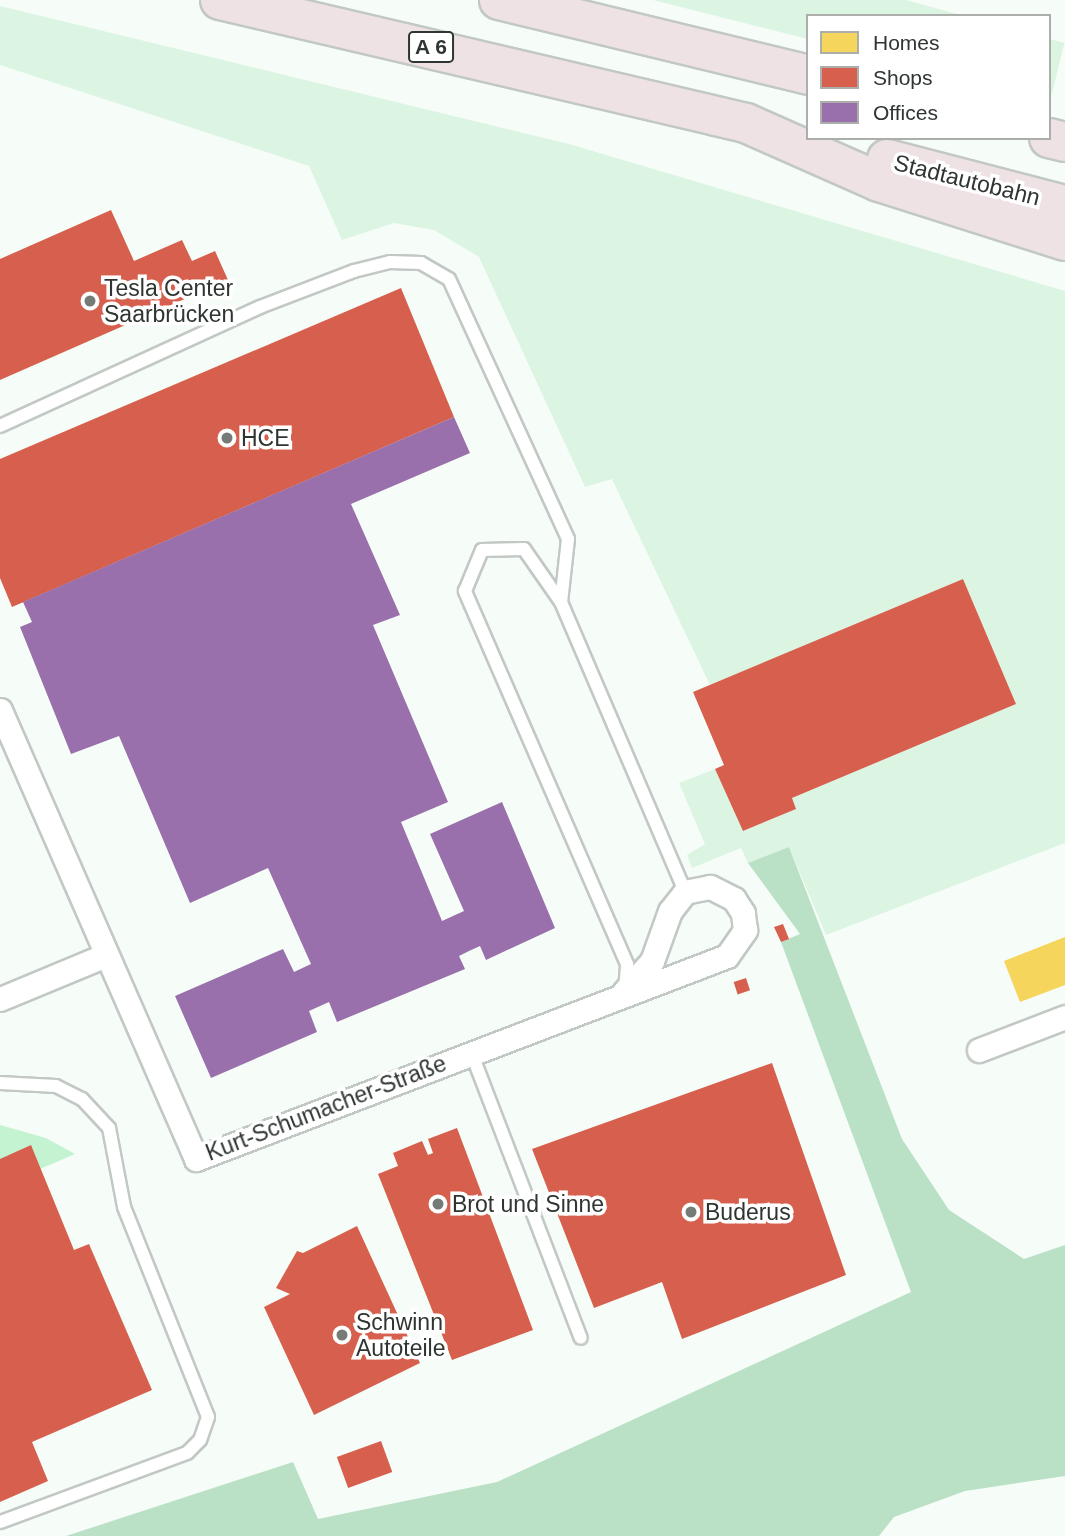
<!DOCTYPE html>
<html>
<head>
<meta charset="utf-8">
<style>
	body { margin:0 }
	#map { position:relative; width:1065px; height:1536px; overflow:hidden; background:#f6fcf7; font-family:Helvetica,sans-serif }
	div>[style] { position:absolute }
	.green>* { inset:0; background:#dcf5e2; transform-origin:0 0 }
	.forest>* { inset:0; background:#bae0c6 }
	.water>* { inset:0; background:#c4f3d1 }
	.homes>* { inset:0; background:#f6d55c }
	.shops>* { inset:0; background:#d6604d; transform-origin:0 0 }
	.offices>* { inset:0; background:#9970ab }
	.roads { filter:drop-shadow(2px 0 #c2c8c3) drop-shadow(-2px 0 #c2c8c3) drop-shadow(0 2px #c2c8c3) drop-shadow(0 -2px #c2c8c3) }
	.service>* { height:12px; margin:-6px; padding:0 6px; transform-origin:6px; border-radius:6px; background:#fefffe }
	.minor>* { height:23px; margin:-11.5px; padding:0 11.5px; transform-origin:11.5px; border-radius:11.5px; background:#fefffe }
	.motorway>* { height:38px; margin:-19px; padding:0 19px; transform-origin:19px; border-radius:19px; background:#eee2e5 }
	.dots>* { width:19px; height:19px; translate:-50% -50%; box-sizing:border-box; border:4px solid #fff; border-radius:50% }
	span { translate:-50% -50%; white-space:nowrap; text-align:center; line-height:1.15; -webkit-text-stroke:7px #fff; paint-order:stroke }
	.shield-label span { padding:2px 5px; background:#fff; border:2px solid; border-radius:5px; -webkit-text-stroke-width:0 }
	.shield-label { font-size:21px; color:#2f3530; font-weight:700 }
	.street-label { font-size:23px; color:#2f3530 }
	.poi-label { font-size:23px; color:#2f3530 }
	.left { translate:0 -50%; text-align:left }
	.legend { position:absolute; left:806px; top:14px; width:245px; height:126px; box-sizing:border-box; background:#fff; border:2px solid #acaeac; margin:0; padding:9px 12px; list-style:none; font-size:21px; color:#2f3530 }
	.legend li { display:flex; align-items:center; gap:14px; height:35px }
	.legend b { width:35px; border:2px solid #acaeac }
</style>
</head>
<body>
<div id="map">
	<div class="green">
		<div style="clip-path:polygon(653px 0,906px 0,964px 16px,808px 16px,808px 39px)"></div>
		<div style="clip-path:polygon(0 6px,569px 144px,1065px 291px,1065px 843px,826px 935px,789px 847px,748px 863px,741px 848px,692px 868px,687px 855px,705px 844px,679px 783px,715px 769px,744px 831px,795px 809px,792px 798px,1016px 704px,963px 579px,710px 685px,612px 479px,585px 487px,479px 257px,434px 230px,394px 223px,342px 240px,309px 166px,0 65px)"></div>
		<div style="left:1049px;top:39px;width:16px;height:60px;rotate:14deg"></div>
	</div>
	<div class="forest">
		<div style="clip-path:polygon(789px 847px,902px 1139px,949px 1210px,1024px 1259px,1065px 1245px,1065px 1476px,965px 1491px,894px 1517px,879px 1536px,66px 1536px,293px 1462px,318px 1519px,497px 1482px,911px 1292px,781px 942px,800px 934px,748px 863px)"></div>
	</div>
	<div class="water">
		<div style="clip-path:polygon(0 1125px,46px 1138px,75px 1154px,40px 1169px,0 1159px)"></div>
	</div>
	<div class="homes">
		<div style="clip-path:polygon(1065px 937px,1065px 985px,1020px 1002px,1004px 961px)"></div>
	</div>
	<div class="shops">
		<div style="clip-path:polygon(111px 210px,134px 261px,182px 240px,192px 261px,215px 251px,228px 280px,0 380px,0 259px)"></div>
		<div style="clip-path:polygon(401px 288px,454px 417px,12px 607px,0 578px,0 459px)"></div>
		<div style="clip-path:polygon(963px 579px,1016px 704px,792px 798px,796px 809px,743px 831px,715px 769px,724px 765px,693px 692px)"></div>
		<div style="clip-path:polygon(783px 924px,789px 939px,781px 942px,774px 927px)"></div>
		<div style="left:746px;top:978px;width:13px;height:13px;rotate:72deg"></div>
		<div style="clip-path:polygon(772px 1063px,846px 1275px,682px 1339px,662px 1282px,594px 1308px,532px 1149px)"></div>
		<div style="clip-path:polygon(457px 1128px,533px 1330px,452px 1360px,378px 1174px,398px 1166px,393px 1153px,422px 1141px,428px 1155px,433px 1153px,428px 1139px)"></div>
		<div style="clip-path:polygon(31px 1145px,74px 1250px,89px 1244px,152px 1390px,32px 1442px,48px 1481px,0 1502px,0 1159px)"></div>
		<div style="clip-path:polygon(357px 1226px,420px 1363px,314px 1415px,264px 1307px,290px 1294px,276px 1288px,297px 1251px,303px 1253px)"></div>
		<div style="left:381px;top:1441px;width:33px;height:47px;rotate:70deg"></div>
	</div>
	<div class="offices">
		<div style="clip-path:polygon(454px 417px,470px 453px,351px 504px,400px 615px,373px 625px,448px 802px,401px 822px,442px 921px,464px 911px,430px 834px,502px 802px,555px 928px,486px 960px,480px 946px,469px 951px,459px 956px,465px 969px,337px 1022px,329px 1002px,309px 1011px,317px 1032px,211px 1078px,175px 996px,283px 949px,294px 972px,311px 964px,268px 868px,190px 903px,119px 736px,71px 754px,20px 627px,32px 622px,23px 602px)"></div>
	</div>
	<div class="roads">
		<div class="service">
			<div style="left:0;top:426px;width:286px;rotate:-24.6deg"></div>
			<div style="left:260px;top:307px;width:101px;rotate:-21deg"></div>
			<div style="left:354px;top:271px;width:37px;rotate:-14deg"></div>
			<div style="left:390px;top:262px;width:31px;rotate:2deg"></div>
			<div style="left:421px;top:263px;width:32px;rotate:30deg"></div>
			<div style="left:449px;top:279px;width:286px;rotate:65.4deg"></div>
			<div style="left:568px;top:539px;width:63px;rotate:96.3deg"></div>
			<div style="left:625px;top:989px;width:25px;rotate:-85deg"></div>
			<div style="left:627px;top:964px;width:407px;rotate:-113.5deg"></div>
			<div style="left:465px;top:591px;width:44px;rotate:-67.5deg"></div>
			<div style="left:482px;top:550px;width:42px;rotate:-1.4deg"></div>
			<div style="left:524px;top:549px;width:65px;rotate:55.1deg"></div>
			<div style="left:561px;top:602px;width:315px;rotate:66.8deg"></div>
			<div style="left:471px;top:1052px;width:306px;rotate:69deg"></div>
			<div style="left:0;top:1083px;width:56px;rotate:3.1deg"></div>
			<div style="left:56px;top:1086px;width:29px;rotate:27deg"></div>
			<div style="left:82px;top:1099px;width:40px;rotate:47deg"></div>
			<div style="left:109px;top:1128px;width:80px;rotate:79.2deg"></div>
			<div style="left:124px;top:1207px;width:226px;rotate:68.2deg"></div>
			<div style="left:208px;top:1417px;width:24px;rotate:109deg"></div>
			<div style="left:200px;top:1440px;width:18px;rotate:135deg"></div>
			<div style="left:187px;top:1453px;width:199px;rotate:159.7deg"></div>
		</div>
		<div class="minor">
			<div style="left:0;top:710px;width:490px;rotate:66.4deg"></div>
			<div style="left:196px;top:1159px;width:568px;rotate:-20.92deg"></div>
			<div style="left:727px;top:956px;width:32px;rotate:-55deg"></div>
			<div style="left:745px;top:930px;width:17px;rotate:-97deg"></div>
			<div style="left:743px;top:913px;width:17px;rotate:-123deg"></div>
			<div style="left:734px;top:899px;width:27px;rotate:-153deg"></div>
			<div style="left:710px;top:887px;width:25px;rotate:169deg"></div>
			<div style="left:685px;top:892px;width:24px;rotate:128deg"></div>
			<div style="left:670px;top:911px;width:53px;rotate:109.8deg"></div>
			<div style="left:652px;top:961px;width:42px;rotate:132.1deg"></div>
			<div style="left:0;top:999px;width:115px;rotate:-22.5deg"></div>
			<div style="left:979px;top:1050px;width:92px;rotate:-21deg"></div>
		</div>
		<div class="motorway">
			<div style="left:220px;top:0;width:540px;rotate:13.16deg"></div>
			<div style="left:746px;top:123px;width:145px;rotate:23.9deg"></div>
			<div style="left:879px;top:182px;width:195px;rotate:17.6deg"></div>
			<div style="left:499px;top:0;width:318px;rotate:13.6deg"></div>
			<div style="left:1049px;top:138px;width:16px;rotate:14deg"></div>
			<div style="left:887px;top:159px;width:184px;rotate:14.5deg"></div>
		</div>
	</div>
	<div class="dots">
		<div style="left:90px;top:301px;background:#757b76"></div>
		<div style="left:227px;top:438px;background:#757b76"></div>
		<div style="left:438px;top:1204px;background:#757b76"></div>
		<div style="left:691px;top:1212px;background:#757b76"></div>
		<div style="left:342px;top:1335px;background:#757b76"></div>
	</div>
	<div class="shield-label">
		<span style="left:431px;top:47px">A 6</span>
	</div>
	<div class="street-label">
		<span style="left:967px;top:180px;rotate:14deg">Stadtautobahn</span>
		<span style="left:326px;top:1108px;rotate:-21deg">Kurt-Schumacher-Straße</span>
	</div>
	<div class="poi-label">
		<span class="left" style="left:104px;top:301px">Tesla Center<br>Saarbrücken</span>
		<span class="left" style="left:241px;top:438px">HCE</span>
		<span class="left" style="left:452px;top:1204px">Brot und Sinne</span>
		<span class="left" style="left:705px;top:1212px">Buderus</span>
		<span class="left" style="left:356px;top:1335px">Schwinn<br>Autoteile</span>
	</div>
	<ul class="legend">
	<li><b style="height:19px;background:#f6d55c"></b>Homes</li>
	<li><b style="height:19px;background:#d6604d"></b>Shops</li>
	<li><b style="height:19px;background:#9970ab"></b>Offices</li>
	</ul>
</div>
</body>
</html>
